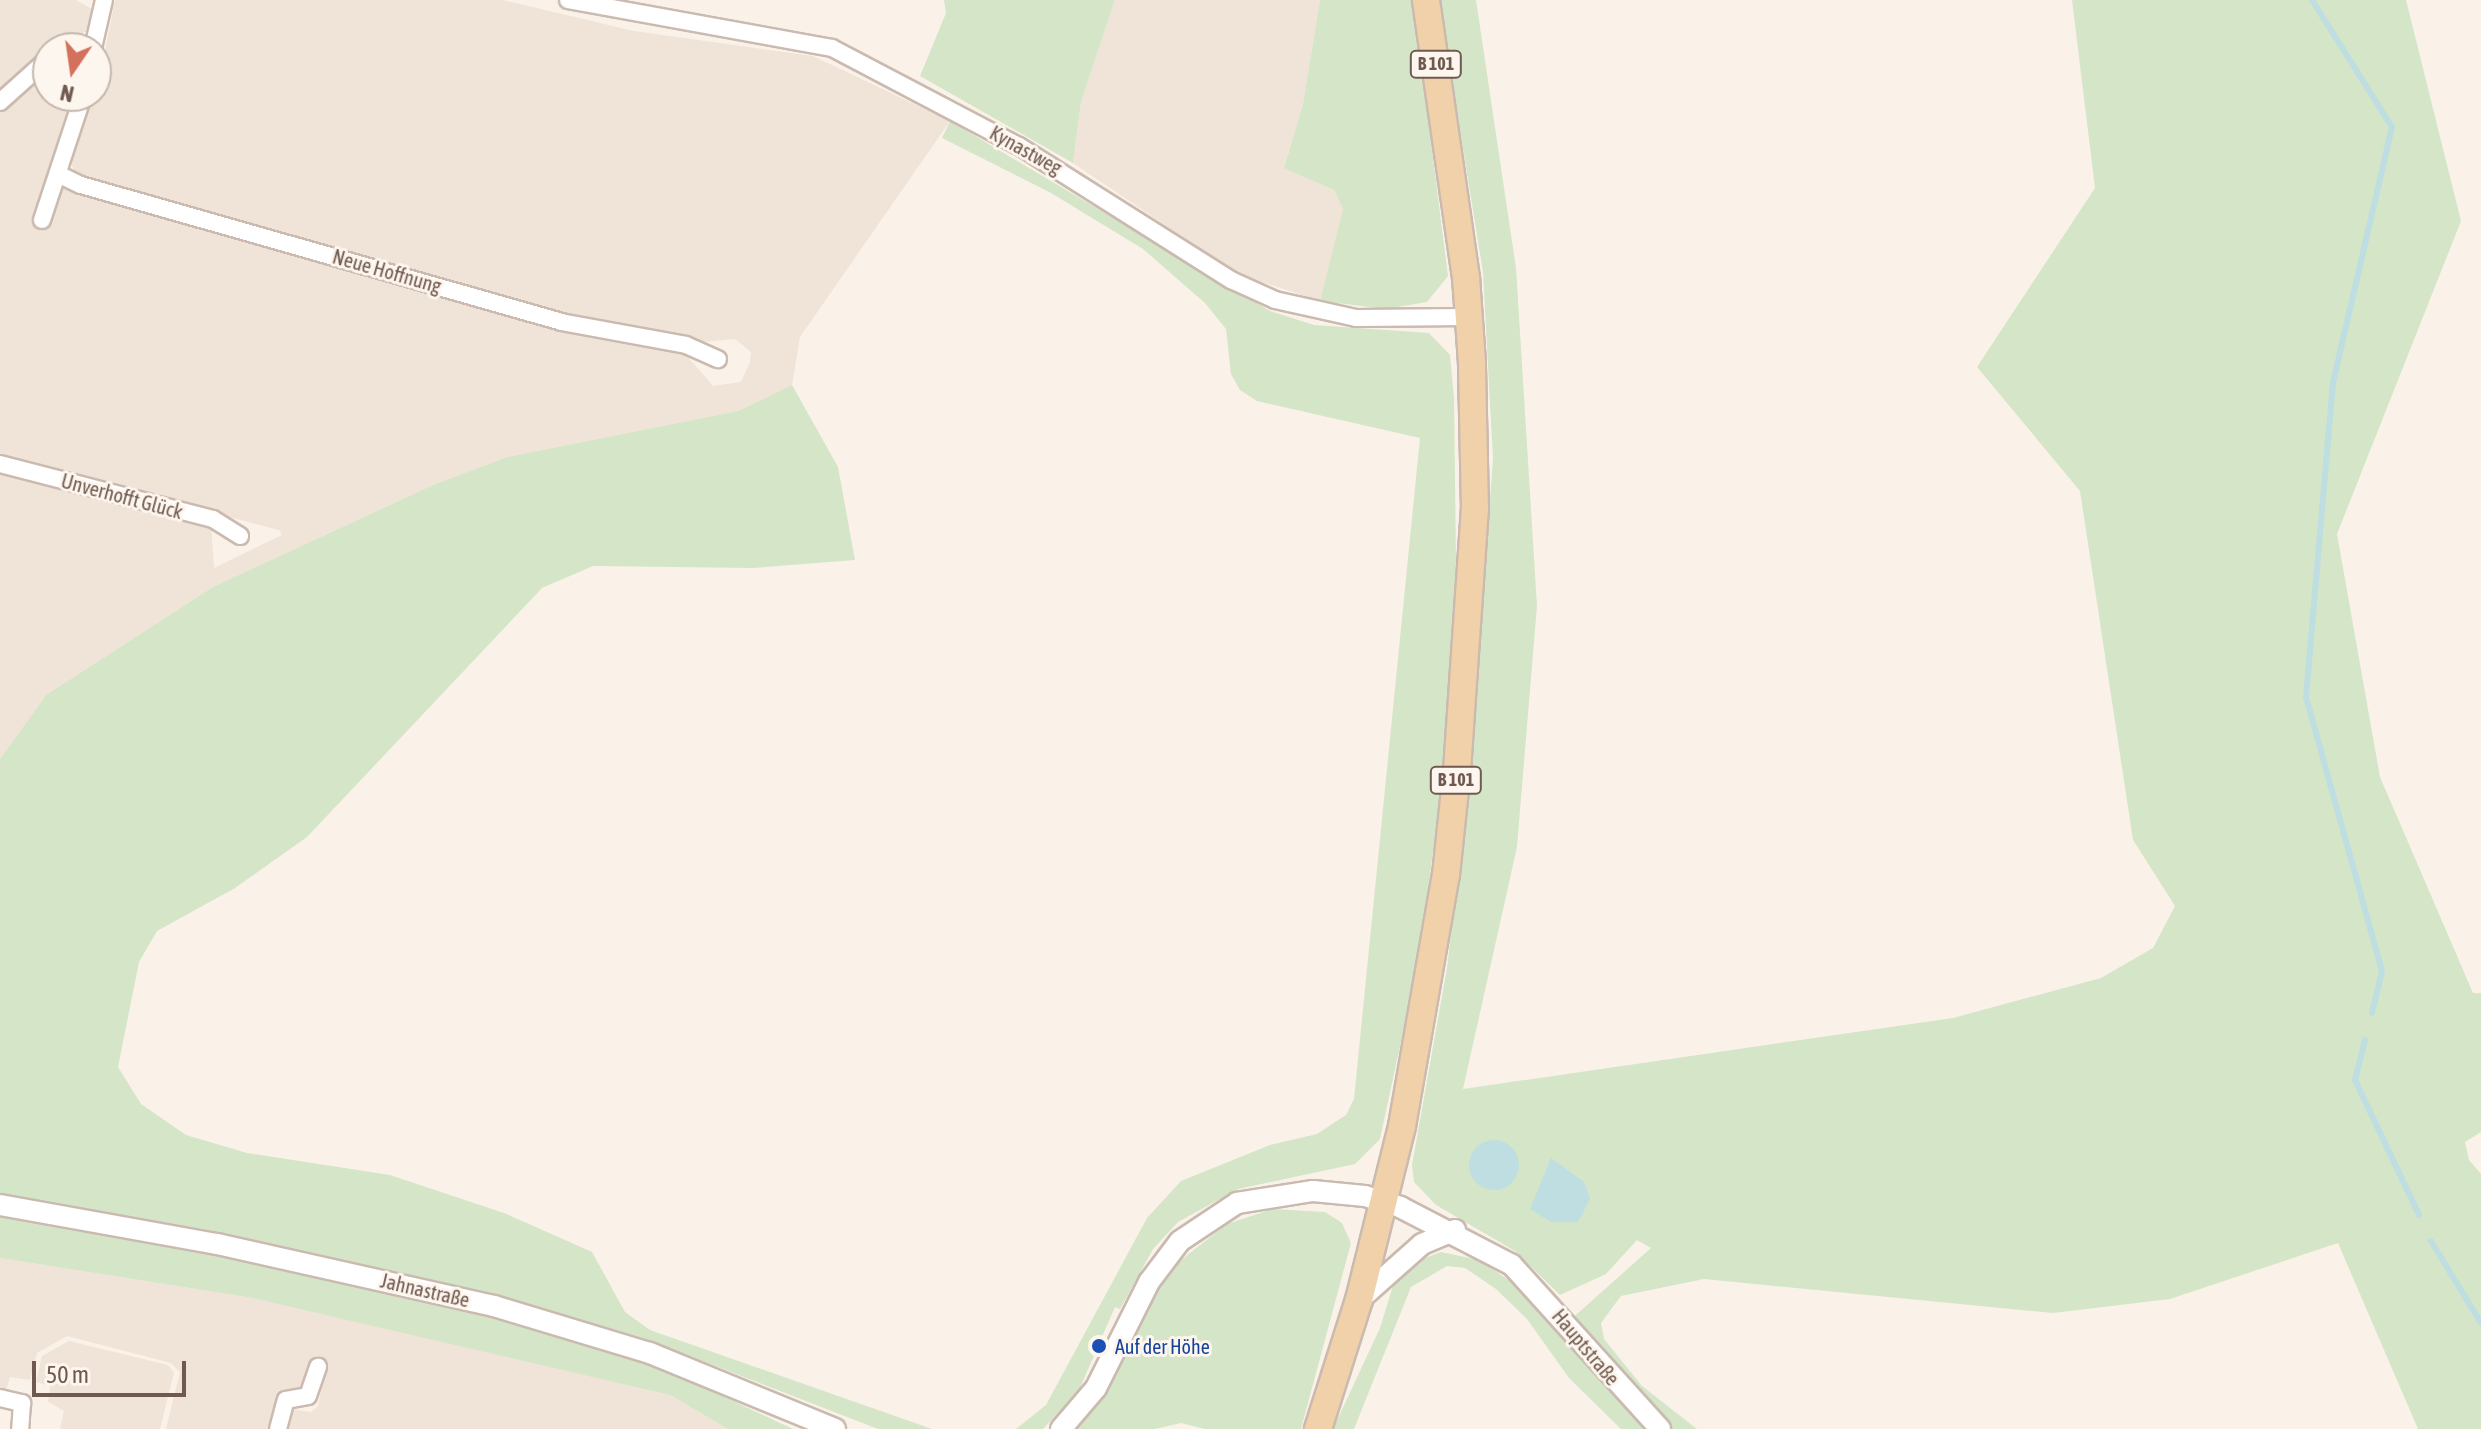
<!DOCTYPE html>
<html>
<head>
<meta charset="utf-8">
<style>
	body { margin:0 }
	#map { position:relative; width:2481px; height:1429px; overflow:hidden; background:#faf2e8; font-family:"Asap Condensed",sans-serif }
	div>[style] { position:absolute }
	.residential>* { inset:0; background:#f0e3d7 }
	.green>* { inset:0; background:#d5e5c8 }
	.water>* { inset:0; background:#bfdee1 }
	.round { border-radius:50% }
	.stream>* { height:6px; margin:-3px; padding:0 3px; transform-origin:3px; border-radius:3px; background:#bfdee1 }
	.roads { filter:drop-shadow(2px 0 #cabaaf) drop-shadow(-2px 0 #cabaaf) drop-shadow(0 2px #cabaaf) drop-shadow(0 -2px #cabaaf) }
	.minor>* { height:16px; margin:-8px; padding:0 8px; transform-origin:8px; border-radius:8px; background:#fff }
	.tertiary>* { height:20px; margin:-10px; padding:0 10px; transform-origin:10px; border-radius:10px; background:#fff }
	.primary>* { height:26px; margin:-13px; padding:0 13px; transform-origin:13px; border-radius:13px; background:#f0d1a9 }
	.dots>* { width:22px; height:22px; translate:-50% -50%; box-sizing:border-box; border:4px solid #fdf6ee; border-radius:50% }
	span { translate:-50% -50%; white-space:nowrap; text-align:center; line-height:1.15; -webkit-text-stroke:6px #fdf6ee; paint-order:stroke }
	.shield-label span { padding:2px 6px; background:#fdf6ee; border:2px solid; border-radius:6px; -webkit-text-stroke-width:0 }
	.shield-label { font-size:18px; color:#70594f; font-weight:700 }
	.street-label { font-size:20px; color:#70594f }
	.transit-label { font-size:20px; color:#164399 }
	.left { translate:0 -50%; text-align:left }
	.north { position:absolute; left:32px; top:32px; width:80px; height:80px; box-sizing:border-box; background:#fdf6ee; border:2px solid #c5b7ae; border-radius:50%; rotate:193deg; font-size:22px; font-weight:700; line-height:32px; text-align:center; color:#70594f }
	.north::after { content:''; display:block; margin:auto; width:28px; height:36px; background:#d4715d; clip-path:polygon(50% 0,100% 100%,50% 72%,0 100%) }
	.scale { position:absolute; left:32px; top:1361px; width:154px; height:36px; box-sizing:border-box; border:4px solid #70594f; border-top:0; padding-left:10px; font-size:24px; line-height:28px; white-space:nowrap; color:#70594f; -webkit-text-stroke:6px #fdf6ee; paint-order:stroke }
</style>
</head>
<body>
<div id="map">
	<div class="residential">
		<div style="clip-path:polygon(0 0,76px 0,94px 10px,90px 30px,48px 48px,0 95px)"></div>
		<div style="clip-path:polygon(115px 0,503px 0,634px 31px,813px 56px,950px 121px,800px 337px,792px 385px,738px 411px,507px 457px,433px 485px,213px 587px,46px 695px,0 759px,0 470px,211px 524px,214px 568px,282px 535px,279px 530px,0 458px,0 109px,48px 64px,48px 96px,75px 96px,35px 221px,49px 226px,62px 186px,69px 186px,681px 349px,713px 386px,741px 382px,750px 362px,751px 352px,735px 339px,692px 343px,563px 315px,77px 177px,71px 163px,92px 96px,96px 96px)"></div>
		<div style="clip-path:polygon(1115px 0,1320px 0,1303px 104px,1284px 167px,1334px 190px,1343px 209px,1320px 301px,1250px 278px,1212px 257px,1073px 163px,1081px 102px)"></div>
		<div style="clip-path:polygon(0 1258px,253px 1298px,383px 1326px,670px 1395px,728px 1429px,286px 1429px,291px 1409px,311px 1412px,318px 1406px,327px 1362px,315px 1358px,304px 1389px,279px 1390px,269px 1429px,166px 1429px,180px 1372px,171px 1363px,67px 1336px,37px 1353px,30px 1380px,10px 1377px,6px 1391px,0 1390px)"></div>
		<div style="clip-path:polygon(69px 1341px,168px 1365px,174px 1373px,160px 1429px,60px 1429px,64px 1411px,48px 1402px,50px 1386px,36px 1382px,42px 1356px)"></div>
	</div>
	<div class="green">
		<div style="clip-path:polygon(944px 0,1115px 0,1081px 102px,1073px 163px,920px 76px,946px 13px)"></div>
		<div style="clip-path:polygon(1320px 0,1413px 0,1448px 276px,1427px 302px,1386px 309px,1320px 301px,1343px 209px,1334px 190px,1284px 168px,1303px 104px)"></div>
		<div style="clip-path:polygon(1439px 0,1476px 0,1516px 268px,1537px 606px,1517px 847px,1463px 1089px,1953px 1018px,2101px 978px,2153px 948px,2175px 906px,2133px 840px,2080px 491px,1977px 367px,2095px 188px,2072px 0,2406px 0,2461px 221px,2337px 534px,2380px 777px,2473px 993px,2481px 993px,2481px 1132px,2465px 1142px,2469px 1160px,2481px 1174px,2481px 1429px,2418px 1429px,2338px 1243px,2170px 1299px,2053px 1313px,1704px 1279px,1621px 1296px,1601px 1323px,1604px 1339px,1642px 1386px,1697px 1429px,1621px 1429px,1569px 1378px,1527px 1319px,1496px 1289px,1465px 1268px,1447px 1266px,1411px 1287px,1354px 1429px,1333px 1429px,1380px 1328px,1395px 1279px,1409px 1264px,1441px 1252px,1479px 1260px,1522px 1289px,1559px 1330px,1651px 1248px,1637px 1240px,1606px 1274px,1560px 1295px,1515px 1251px,1436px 1205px,1414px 1182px,1412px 1165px,1447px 968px,1470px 772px,1493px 459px,1483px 272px)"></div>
		<div style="clip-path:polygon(950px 121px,1270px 311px,1314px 325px,1429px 333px,1450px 355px,1454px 398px,1456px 562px,1444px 771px,1418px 962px,1380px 1139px,1355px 1164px,1238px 1189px,1178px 1222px,1153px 1249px,1120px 1309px,1115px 1307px,1079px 1390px,1043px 1429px,1016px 1429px,1046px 1405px,1147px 1218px,1181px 1181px,1270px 1145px,1317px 1134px,1346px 1115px,1354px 1099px,1420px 438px,1257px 401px,1240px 390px,1231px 374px,1226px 329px,1205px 303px,1143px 249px,1051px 193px,942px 138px)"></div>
		<div style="clip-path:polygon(792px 385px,838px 467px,855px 560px,753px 568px,593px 566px,542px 588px,307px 837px,235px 888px,157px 931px,139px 962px,118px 1067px,141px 1104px,186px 1135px,247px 1153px,390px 1175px,504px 1213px,592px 1252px,625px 1312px,650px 1330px,932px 1429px,878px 1429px,643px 1338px,498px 1296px,219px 1232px,0 1194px,0 759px,46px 695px,213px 587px,433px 485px,507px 457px,738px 411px)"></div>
		<div style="clip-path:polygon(1273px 1209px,1325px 1212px,1342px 1223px,1351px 1243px,1301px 1429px,1205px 1429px,1181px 1423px,1155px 1429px,1077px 1429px,1113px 1379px,1145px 1310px,1172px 1267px,1227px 1224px)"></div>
		<div style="clip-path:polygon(0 1215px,215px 1254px,493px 1317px,654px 1364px,793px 1429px,728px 1429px,670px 1395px,253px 1298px,0 1258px)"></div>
	</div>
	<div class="water">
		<div class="round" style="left:1469px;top:1140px;width:50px;height:50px"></div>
		<div style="clip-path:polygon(1551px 1158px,1584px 1182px,1590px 1199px,1578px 1222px,1551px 1222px,1530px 1209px)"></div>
	</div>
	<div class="stream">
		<div style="left:2312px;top:0;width:150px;rotate:57.8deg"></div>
		<div style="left:2392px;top:127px;width:262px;rotate:103deg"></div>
		<div style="left:2333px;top:382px;width:316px;rotate:94.9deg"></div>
		<div style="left:2306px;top:697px;width:284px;rotate:74.5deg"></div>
		<div style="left:2382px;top:971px;width:43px;rotate:103.4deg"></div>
		<div style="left:2365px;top:1040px;width:41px;rotate:104deg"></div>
		<div style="left:2355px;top:1080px;width:149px;rotate:64.6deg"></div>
		<div style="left:2431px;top:1241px;width:96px;rotate:58.6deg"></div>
	</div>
	<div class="roads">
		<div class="minor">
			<div style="left:568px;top:0;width:268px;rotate:10.3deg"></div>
			<div style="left:832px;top:48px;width:211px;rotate:27.7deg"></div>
			<div style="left:1019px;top:146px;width:251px;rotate:32.3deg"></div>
			<div style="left:1231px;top:280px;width:48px;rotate:24.4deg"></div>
			<div style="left:1275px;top:300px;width:83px;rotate:12.5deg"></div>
			<div style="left:1356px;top:318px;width:113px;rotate:-0.5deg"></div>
			<div style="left:74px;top:48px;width:20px;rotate:-3deg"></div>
			<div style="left:93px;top:48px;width:49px;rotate:-77.1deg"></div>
			<div style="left:0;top:102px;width:64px;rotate:-41.9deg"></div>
			<div style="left:58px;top:174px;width:25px;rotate:26deg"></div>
			<div style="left:81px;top:185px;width:499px;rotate:15.9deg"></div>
			<div style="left:561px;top:322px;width:127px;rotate:10.4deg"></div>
			<div style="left:686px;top:345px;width:35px;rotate:24deg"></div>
			<div style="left:42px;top:220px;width:131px;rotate:-71.7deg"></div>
			<div style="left:0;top:464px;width:220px;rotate:14.5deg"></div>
			<div style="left:213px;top:519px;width:32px;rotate:32deg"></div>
			<div style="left:0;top:1398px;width:23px;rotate:13deg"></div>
			<div style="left:22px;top:1403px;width:26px;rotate:94deg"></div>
			<div style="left:278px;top:1429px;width:30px;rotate:-75deg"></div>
			<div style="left:286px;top:1400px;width:22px;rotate:-10deg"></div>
			<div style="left:308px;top:1396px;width:31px;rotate:-71deg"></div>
		</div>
		<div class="tertiary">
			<div style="left:0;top:1205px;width:220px;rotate:10.2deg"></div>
			<div style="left:217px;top:1244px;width:284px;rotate:12.6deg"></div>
			<div style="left:494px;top:1306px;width:163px;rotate:16.8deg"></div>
			<div style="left:650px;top:1353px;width:200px;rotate:22.3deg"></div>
			<div style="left:1359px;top:1300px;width:84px;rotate:-41.6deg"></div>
			<div style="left:1422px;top:1244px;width:36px;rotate:-23deg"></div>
			<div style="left:1061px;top:1429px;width:54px;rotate:-49.5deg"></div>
			<div style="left:1096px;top:1388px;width:119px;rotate:-63.4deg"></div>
			<div style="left:1149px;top:1282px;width:51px;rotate:-52.9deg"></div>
			<div style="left:1180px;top:1241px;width:69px;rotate:-33.7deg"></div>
			<div style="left:1237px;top:1203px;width:77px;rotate:-9deg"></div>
			<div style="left:1313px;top:1191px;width:52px;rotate:5.5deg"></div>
			<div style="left:1365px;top:1196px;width:37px;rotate:17deg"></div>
			<div style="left:1400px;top:1207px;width:126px;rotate:27.4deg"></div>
			<div style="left:1512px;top:1265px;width:221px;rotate:47.9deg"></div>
		</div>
		<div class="primary">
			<div style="left:1318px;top:1429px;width:135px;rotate:-72.4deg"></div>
			<div style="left:1359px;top:1300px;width:179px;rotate:-76.1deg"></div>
			<div style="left:1402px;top:1126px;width:255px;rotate:-80.1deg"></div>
			<div style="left:1446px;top:875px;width:105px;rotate:-84deg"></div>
			<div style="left:1457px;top:771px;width:262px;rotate:-86.1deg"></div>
			<div style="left:1475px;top:510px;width:147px;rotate:-91.2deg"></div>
			<div style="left:1472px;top:363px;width:85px;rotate:-94deg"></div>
			<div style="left:1466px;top:278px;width:281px;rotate:-98.2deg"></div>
		</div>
	</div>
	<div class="dots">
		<div style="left:1099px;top:1346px;background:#1a4fb4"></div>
	</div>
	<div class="shield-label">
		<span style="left:1436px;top:64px">B 101</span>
		<span style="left:1456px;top:780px">B 101</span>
	</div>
	<div class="street-label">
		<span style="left:1026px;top:150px;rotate:29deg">Kynastweg</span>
		<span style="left:387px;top:271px;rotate:16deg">Neue Hoffnung</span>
		<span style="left:122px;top:496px;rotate:15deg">Unverhofft Glück</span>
		<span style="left:425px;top:1290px;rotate:13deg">Jahnastraße</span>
		<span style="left:1586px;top:1347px;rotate:50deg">Hauptstraße</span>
	</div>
	<div class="transit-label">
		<span class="left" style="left:1115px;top:1346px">Auf der Höhe</span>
	</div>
	<div class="north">N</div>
	<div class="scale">50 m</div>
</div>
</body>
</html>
